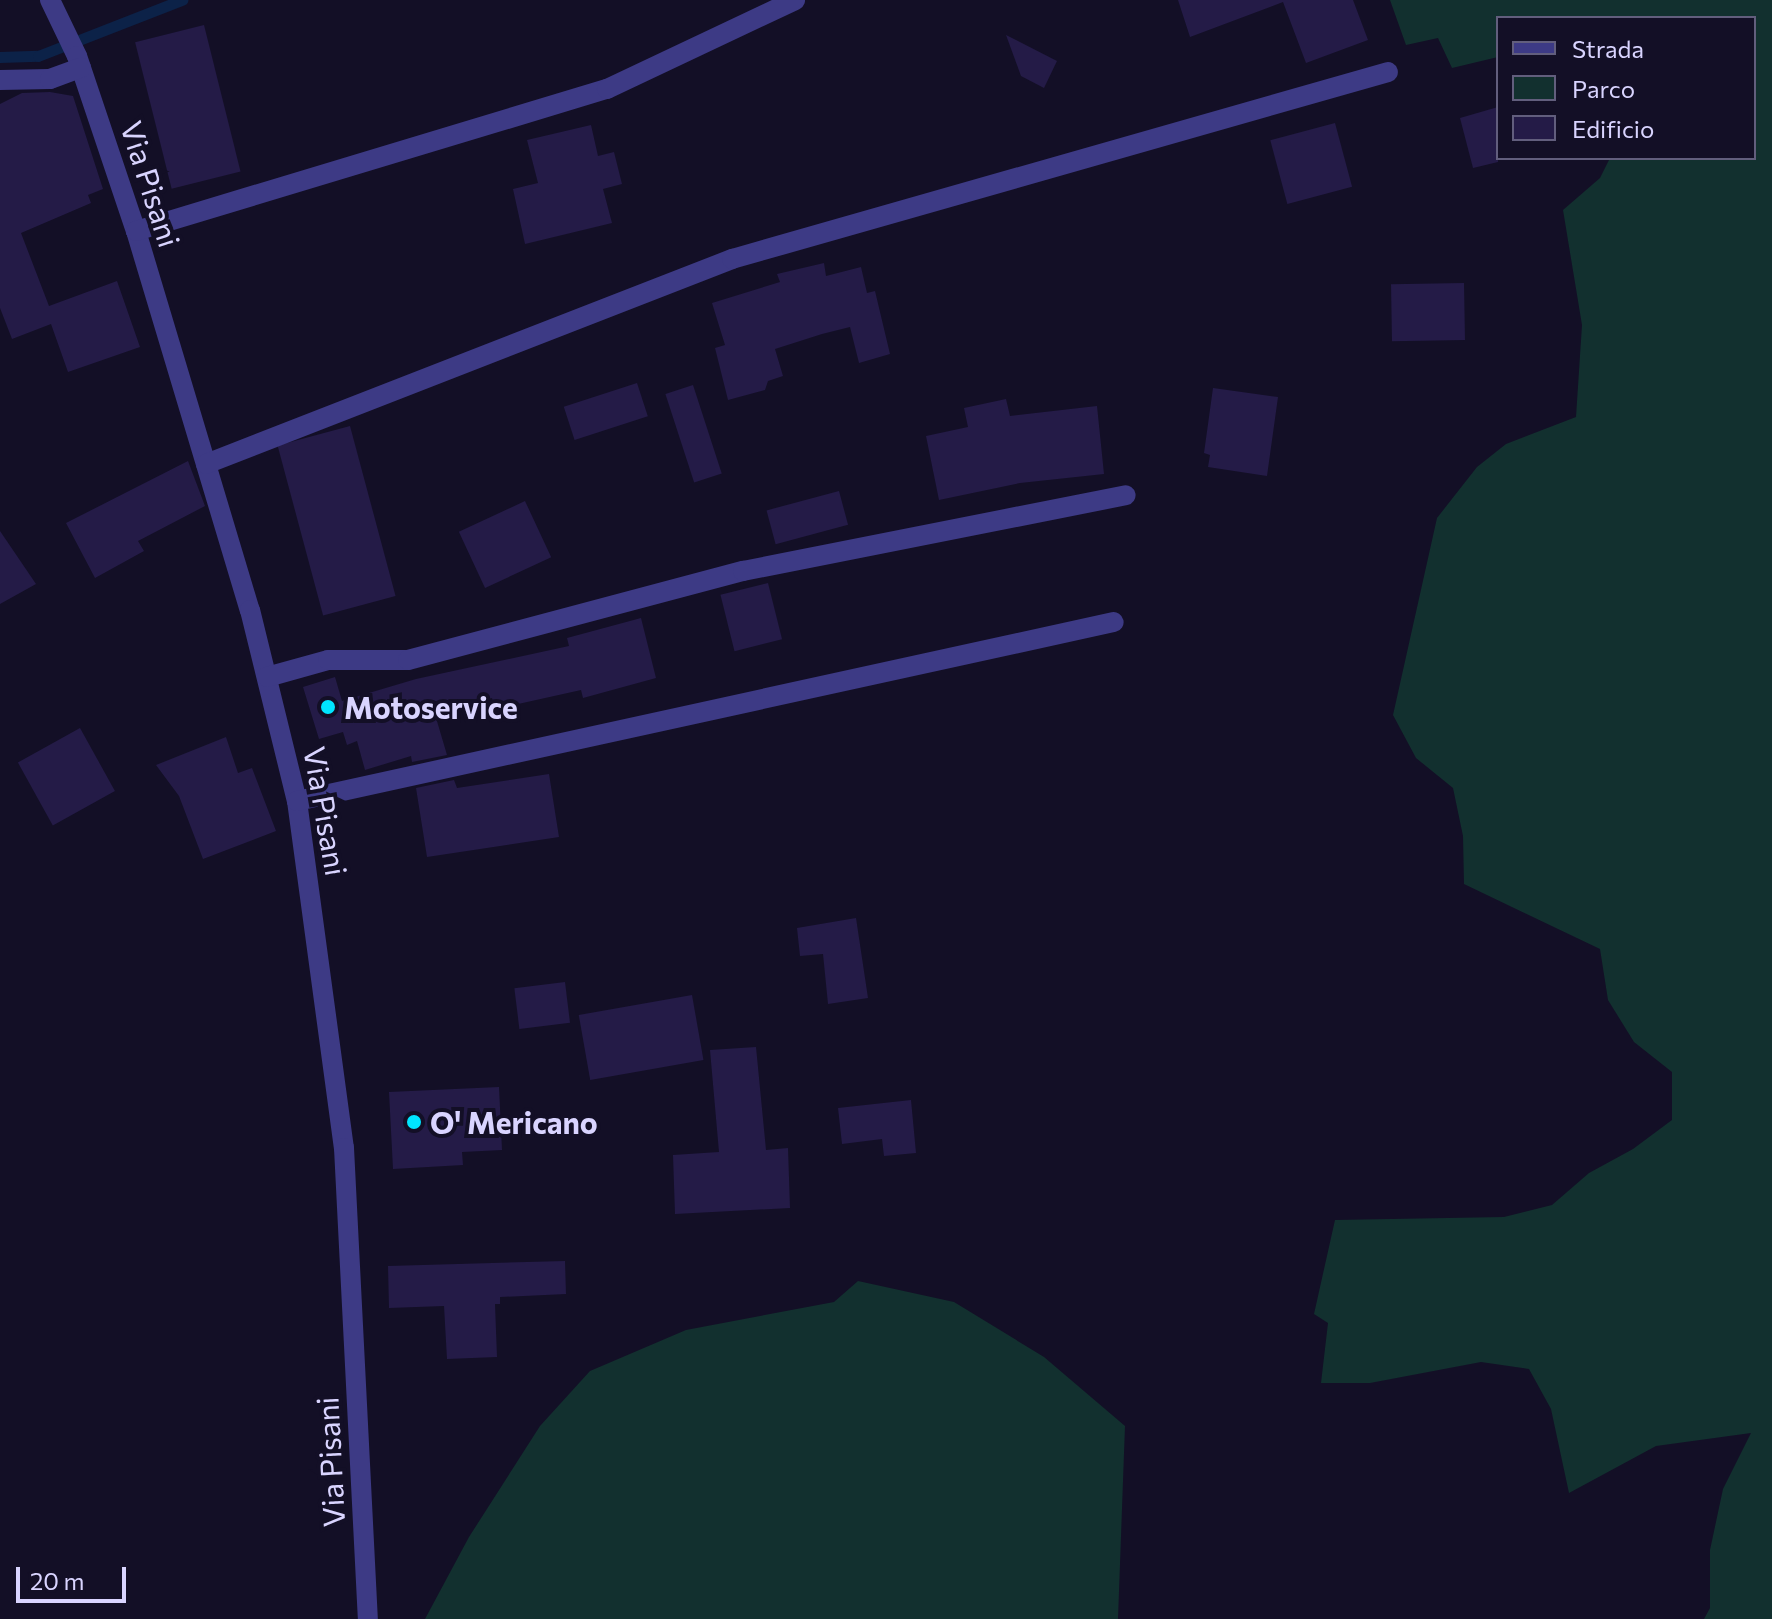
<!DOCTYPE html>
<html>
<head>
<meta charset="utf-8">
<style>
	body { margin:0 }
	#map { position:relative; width:1772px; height:1619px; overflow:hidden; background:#130f26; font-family:Commissioner,sans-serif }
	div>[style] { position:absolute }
	.green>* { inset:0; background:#12302f }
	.stream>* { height:11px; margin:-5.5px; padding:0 5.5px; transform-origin:5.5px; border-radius:5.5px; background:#0c2248 }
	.building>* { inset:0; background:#241b47; transform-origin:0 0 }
	.minor>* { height:20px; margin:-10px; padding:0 10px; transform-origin:10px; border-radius:10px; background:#3d3a85 }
	.dots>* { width:22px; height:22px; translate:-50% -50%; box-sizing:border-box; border:4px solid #130f26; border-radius:50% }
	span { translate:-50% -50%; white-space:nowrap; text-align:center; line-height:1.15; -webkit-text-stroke:8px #130f26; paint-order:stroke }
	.street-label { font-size:30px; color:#d9d4ff }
	.poi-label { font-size:30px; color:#d9d4ff; font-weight:700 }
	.left { translate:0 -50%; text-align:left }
	.legend { position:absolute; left:1496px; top:16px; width:260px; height:144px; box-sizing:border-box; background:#130f26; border:2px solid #625e7d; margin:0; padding:10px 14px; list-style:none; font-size:24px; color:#d9d4ff }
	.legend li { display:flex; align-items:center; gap:16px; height:40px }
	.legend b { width:40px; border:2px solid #625e7d }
	.scale { position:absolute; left:16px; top:1567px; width:110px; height:36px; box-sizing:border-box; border:4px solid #d9d4ff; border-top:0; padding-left:10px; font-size:24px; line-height:28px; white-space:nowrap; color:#d9d4ff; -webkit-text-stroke:6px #130f26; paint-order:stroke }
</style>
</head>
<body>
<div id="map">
	<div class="green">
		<div style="clip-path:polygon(1390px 0,1772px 0,1772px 1619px,1704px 1619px,1710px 1608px,1710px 1550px,1723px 1489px,1751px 1433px,1656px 1446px,1569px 1493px,1551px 1409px,1529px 1369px,1481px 1362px,1370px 1383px,1321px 1383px,1328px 1323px,1314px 1314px,1335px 1220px,1504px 1217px,1552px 1205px,1589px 1173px,1633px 1149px,1672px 1120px,1672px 1072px,1634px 1042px,1608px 1000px,1600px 949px,1464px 884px,1463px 836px,1453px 788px,1416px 758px,1393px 715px,1437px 518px,1477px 467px,1506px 444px,1576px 417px,1582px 325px,1563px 210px,1600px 178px,1610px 158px,1754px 158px,1754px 18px,1498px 18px,1498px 57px,1452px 68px,1438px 38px,1406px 45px)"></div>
		<div style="clip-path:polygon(858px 1281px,954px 1302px,1044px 1357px,1125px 1426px,1118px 1619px,425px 1619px,469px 1537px,540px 1426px,590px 1371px,686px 1330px,834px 1302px)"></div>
	</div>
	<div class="stream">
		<div style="left:0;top:57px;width:38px;rotate:-2deg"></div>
		<div style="left:38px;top:56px;width:155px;rotate:-21.3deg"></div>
	</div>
	<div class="building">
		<div style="clip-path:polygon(1178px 0,1353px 0,1368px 40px,1306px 63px,1283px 2px,1190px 37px)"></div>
		<div style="left:204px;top:25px;width:151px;height:71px;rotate:76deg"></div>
		<div style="clip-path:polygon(1006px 35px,1057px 61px,1044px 88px,1021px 76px)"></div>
		<div style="clip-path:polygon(50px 92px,73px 96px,103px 189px,88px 195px,91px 203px,21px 233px,49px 306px,117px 281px,140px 347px,68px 372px,51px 324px,12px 339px,0 308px,0 104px,22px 93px)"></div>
		<div style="clip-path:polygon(1498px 107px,1498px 162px,1473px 168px,1460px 118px)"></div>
		<div style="left:1335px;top:123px;width:66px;height:67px;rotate:75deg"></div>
		<div style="clip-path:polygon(591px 125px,598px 156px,614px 152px,622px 184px,603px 189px,612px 223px,525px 244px,513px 189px,538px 183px,527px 140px)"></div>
		<div style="clip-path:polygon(824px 263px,826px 276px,861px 267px,867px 293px,875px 291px,890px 354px,859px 363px,850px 327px,822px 334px,775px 349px,783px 376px,768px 381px,765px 390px,728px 400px,715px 348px,725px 345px,712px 303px,780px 282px,777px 274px)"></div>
		<div style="left:1464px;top:283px;width:57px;height:73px;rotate:89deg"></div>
		<div style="left:637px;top:383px;width:35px;height:77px;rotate:72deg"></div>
		<div style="left:693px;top:385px;width:93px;height:29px;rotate:72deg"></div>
		<div style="clip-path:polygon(1213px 388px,1278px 397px,1267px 476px,1208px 467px,1210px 455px,1204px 453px)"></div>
		<div style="clip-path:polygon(1006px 399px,1010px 416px,1097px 406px,1104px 474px,1020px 483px,939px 500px,926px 436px,968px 427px,964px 408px)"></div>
		<div style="left:350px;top:426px;width:176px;height:75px;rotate:75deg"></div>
		<div style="clip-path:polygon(188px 461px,205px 506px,138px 541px,144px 551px,95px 578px,66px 523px)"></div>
		<div style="left:839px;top:491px;width:35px;height:75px;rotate:75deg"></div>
		<div style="left:525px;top:501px;width:62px;height:73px;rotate:65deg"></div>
		<div style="clip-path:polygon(0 531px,36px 584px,0 604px)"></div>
		<div style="left:768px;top:583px;width:58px;height:49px;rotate:76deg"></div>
		<div style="clip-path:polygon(641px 618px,656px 678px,583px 698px,581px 690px,495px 709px,492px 698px,434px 711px,447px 755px,412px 762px,411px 756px,365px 770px,357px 741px,347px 745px,343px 732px,319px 739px,303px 687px,335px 677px,342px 701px,416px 679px,569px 646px,567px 638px)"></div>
		<div style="left:80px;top:728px;width:72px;height:71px;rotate:61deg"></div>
		<div style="clip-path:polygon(226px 737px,238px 773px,252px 768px,276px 831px,203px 859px,179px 796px,156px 765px)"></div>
		<div style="clip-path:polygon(549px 774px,559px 837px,427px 857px,416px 788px,454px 780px,457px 788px)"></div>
		<div style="clip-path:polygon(856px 918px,868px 998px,828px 1004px,823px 954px,800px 956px,797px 928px)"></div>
		<div style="left:565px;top:982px;width:41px;height:51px;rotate:83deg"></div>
		<div style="left:692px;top:995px;width:66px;height:115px;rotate:80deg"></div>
		<div style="clip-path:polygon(756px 1047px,766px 1150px,788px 1148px,790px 1208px,675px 1214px,673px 1155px,719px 1152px,710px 1050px)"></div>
		<div style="clip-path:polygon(499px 1087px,502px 1150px,462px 1152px,463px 1165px,393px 1169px,389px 1092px)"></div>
		<div style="clip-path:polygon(911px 1100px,916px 1153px,884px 1156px,882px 1139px,842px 1144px,838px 1108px)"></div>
		<div style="clip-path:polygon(565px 1261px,566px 1294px,500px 1297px,500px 1304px,495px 1304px,497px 1357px,447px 1359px,444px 1306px,389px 1308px,388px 1266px)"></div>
	</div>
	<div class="minor">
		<div style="left:50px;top:0;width:62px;rotate:64.3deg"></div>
		<div style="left:77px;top:56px;width:185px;rotate:71.4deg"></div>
		<div style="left:136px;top:231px;width:396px;rotate:73.3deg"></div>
		<div style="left:250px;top:610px;width:197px;rotate:76.2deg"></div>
		<div style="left:297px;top:801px;width:350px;rotate:82.3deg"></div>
		<div style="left:344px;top:1148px;width:472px;rotate:87.1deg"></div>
		<div style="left:0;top:80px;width:50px;rotate:-1.1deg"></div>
		<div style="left:50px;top:79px;width:33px;rotate:-20deg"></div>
		<div style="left:136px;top:231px;width:492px;rotate:-16.8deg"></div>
		<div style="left:607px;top:89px;width:208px;rotate:-25.3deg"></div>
		<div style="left:206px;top:464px;width:565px;rotate:-21.29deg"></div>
		<div style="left:732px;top:259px;width:682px;rotate:-15.91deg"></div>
		<div style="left:267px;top:677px;width:63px;rotate:-15.6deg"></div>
		<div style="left:328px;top:660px;width:80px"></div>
		<div style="left:408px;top:660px;width:347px;rotate:-14.9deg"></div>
		<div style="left:743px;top:571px;width:390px;rotate:-11.2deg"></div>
		<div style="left:297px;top:801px;width:836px;rotate:-12.36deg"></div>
	</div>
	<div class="dots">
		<div style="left:328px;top:707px;background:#00e5ff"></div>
		<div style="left:414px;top:1122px;background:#00e5ff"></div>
	</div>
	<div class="street-label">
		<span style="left:151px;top:184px;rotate:72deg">Via Pisani</span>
		<span style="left:326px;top:811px;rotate:80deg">Via Pisani</span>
		<span style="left:330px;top:1462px;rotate:-93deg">Via Pisani</span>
	</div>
	<div class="poi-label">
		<span class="left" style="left:344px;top:707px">Motoservice</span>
		<span class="left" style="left:430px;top:1122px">O' Mericano</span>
	</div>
	<ul class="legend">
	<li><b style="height:10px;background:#3d3a85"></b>Strada</li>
	<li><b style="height:22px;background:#12302f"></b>Parco</li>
	<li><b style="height:22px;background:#241b47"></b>Edificio</li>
	</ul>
	<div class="scale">20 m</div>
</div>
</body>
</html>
